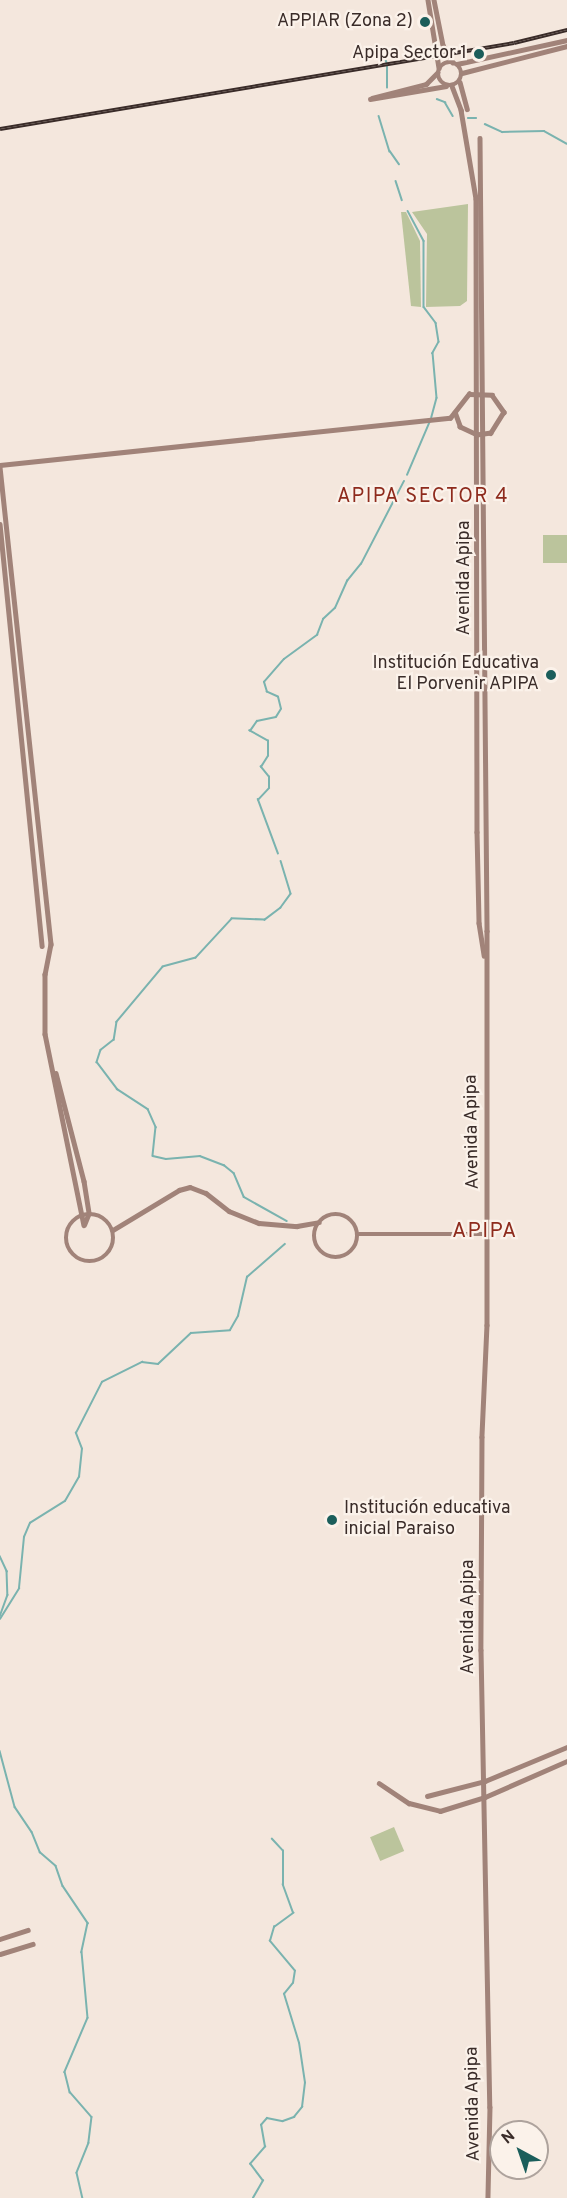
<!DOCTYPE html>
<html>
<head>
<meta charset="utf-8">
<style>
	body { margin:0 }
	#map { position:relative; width:567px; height:2198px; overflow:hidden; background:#f4e7dd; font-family:Overpass,sans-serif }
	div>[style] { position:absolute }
	.green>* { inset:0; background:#bbc49c; transform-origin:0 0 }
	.stream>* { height:1.5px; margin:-0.75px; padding:0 0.75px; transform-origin:0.75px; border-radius:0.75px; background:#7ab3af }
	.secondary>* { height:4.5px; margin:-2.25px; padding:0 2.25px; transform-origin:2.25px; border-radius:2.25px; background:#a18379 }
	.secondary>.ring { margin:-2.25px; padding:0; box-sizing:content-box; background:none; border:4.5px solid #a18379; border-radius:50% }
	.rail>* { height:4px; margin-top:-2px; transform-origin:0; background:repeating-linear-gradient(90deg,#fbf2ea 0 4.5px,#3a2c29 0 9px); box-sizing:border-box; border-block:2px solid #3a2c29 }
	.dots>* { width:16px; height:16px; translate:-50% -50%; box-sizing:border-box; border:3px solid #fbf2ea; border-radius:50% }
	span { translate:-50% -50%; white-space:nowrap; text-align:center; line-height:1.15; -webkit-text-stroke:4.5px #fbf2ea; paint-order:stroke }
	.poi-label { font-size:18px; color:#3a2c29 }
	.right { translate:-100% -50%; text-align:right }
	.left { translate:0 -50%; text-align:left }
	.street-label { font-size:18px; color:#3a2c29 }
	.neighbourhood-label { font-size:20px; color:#8e2b1d; letter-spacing:1.5px }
	.quarter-label { font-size:21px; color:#8e2b1d; letter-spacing:1.5px }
	.north { position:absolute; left:489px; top:2120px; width:60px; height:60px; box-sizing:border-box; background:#fbf2ea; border:2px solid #aea39d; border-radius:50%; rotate:320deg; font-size:16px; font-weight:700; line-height:24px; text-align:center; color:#3a2c29 }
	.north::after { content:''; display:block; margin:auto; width:21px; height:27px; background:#1b5e5b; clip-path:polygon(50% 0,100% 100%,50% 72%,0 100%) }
</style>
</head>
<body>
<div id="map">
	<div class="green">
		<div style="clip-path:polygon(468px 204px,467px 301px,460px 306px,426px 307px,427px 234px,412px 212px)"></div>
		<div style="clip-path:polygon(401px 212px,406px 212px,420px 241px,421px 307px,411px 306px)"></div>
		<div style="left:543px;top:535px;width:24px;height:28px"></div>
		<div style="left:394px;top:1827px;width:26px;height:26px;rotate:67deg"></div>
	</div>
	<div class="stream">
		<div style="left:384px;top:55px;width:9px;rotate:69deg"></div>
		<div style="left:387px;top:88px;width:21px;rotate:-90deg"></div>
		<div style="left:437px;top:99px;width:9px;rotate:21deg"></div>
		<div style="left:445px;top:102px;width:16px;rotate:60deg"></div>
		<div style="left:379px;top:116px;width:37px;rotate:73deg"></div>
		<div style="left:390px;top:151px;width:16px;rotate:55deg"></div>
		<div style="left:468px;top:118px;width:8px"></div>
		<div style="left:485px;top:124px;width:19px;rotate:25deg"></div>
		<div style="left:502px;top:132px;width:42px;rotate:-1.4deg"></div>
		<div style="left:544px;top:131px;width:26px;rotate:29deg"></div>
		<div style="left:396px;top:181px;width:20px;rotate:72deg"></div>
		<div style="left:408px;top:211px;width:34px;rotate:62deg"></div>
		<div style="left:424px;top:241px;width:66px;rotate:90deg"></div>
		<div style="left:424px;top:307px;width:20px;rotate:53deg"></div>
		<div style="left:436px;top:323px;width:19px;rotate:81deg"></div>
		<div style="left:439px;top:342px;width:13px;rotate:119deg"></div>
		<div style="left:433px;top:353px;width:45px;rotate:84.9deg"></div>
		<div style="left:437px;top:398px;width:20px;rotate:105deg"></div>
		<div style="left:407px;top:475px;width:59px;rotate:-66.9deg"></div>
		<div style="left:278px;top:854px;width:58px;rotate:-110.3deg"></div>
		<div style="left:258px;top:800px;width:16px;rotate:-47deg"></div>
		<div style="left:269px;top:788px;width:11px;rotate:-90deg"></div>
		<div style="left:269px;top:777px;width:13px;rotate:-129deg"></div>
		<div style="left:261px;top:767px;width:13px;rotate:-58deg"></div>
		<div style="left:268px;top:756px;width:15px;rotate:-90deg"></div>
		<div style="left:268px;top:741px;width:21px;rotate:-151deg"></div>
		<div style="left:250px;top:731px;width:12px;rotate:-55deg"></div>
		<div style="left:257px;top:721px;width:19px;rotate:-12deg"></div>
		<div style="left:276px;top:717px;width:9px;rotate:-58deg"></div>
		<div style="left:281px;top:709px;width:12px;rotate:-104deg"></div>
		<div style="left:278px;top:697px;width:12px;rotate:-156deg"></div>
		<div style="left:267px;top:692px;width:10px;rotate:-107deg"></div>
		<div style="left:264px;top:682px;width:30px;rotate:-49deg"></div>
		<div style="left:284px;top:659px;width:41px;rotate:-36deg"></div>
		<div style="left:317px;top:635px;width:17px;rotate:-69deg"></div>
		<div style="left:323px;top:619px;width:16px;rotate:-43deg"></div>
		<div style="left:335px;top:608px;width:30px;rotate:-66deg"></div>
		<div style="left:347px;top:581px;width:22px;rotate:-51deg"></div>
		<div style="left:361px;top:564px;width:93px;rotate:-62.6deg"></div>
		<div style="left:281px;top:861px;width:34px;rotate:73deg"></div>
		<div style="left:291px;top:894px;width:17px;rotate:126deg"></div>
		<div style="left:281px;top:908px;width:20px;rotate:143deg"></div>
		<div style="left:265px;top:920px;width:33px;rotate:-178deg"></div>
		<div style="left:232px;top:919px;width:53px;rotate:132.7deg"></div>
		<div style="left:196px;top:958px;width:34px;rotate:165deg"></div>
		<div style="left:163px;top:967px;width:72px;rotate:129.9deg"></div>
		<div style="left:117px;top:1022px;width:18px;rotate:99deg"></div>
		<div style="left:114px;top:1040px;width:16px;rotate:142deg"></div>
		<div style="left:101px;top:1050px;width:13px;rotate:108deg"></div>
		<div style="left:97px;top:1062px;width:34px;rotate:53deg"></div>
		<div style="left:117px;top:1089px;width:37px;rotate:33deg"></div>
		<div style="left:148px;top:1109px;width:20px;rotate:66deg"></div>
		<div style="left:156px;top:1127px;width:29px;rotate:96deg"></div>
		<div style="left:153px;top:1156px;width:13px;rotate:13deg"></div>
		<div style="left:166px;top:1159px;width:34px;rotate:-5deg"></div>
		<div style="left:200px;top:1156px;width:26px;rotate:21deg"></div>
		<div style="left:224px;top:1165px;width:13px;rotate:39deg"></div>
		<div style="left:234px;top:1173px;width:26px;rotate:67deg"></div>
		<div style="left:244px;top:1197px;width:49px;rotate:29.2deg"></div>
		<div style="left:0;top:1556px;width:17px;rotate:65deg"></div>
		<div style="left:7px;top:1571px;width:24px;rotate:88deg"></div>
		<div style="left:8px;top:1595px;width:23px;rotate:110deg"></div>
		<div style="left:0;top:1619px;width:36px;rotate:-58deg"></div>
		<div style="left:19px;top:1588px;width:51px;rotate:-84.4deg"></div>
		<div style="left:24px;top:1537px;width:15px;rotate:-67deg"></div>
		<div style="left:30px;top:1523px;width:41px;rotate:-32.2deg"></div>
		<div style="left:65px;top:1501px;width:28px;rotate:-60deg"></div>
		<div style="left:79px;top:1477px;width:28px;rotate:-84deg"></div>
		<div style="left:82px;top:1449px;width:17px;rotate:-111deg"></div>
		<div style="left:76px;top:1433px;width:57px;rotate:-63deg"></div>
		<div style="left:102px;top:1382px;width:45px;rotate:-26.6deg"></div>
		<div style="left:142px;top:1362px;width:16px;rotate:7deg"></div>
		<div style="left:158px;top:1364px;width:45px;rotate:-43.2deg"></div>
		<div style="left:191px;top:1333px;width:39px;rotate:-4deg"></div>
		<div style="left:230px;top:1330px;width:16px;rotate:-60deg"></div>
		<div style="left:238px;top:1316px;width:40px;rotate:-77deg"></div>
		<div style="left:247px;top:1277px;width:50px;rotate:-41deg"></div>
		<div style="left:0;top:1751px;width:58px;rotate:75deg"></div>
		<div style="left:15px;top:1807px;width:30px;rotate:56deg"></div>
		<div style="left:32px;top:1832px;width:22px;rotate:68deg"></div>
		<div style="left:40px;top:1852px;width:21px;rotate:41deg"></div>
		<div style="left:56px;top:1866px;width:21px;rotate:71deg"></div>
		<div style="left:63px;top:1886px;width:45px;rotate:56deg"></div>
		<div style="left:88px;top:1923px;width:30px;rotate:102deg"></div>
		<div style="left:82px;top:1952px;width:66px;rotate:84.8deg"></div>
		<div style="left:88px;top:2018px;width:59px;rotate:113.1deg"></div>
		<div style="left:65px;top:2072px;width:21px;rotate:76deg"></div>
		<div style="left:70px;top:2092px;width:33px;rotate:49deg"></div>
		<div style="left:92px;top:2117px;width:26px;rotate:97deg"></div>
		<div style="left:89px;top:2143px;width:32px;rotate:112deg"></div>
		<div style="left:77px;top:2173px;width:26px;rotate:77deg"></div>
		<div style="left:253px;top:2198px;width:20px;rotate:-60deg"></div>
		<div style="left:263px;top:2181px;width:21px;rotate:-127deg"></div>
		<div style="left:250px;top:2164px;width:23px;rotate:-49deg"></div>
		<div style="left:265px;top:2147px;width:22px;rotate:-100deg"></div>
		<div style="left:261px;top:2125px;width:9px;rotate:-49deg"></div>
		<div style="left:267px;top:2118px;width:16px;rotate:11deg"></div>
		<div style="left:283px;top:2121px;width:12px;rotate:-20deg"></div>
		<div style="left:294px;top:2117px;width:13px;rotate:-51deg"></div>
		<div style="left:302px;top:2107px;width:24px;rotate:-83deg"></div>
		<div style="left:305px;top:2083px;width:40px;rotate:-98.5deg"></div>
		<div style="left:299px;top:2043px;width:51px;rotate:-107deg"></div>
		<div style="left:284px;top:1994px;width:14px;rotate:-51deg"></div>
		<div style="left:293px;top:1983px;width:12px;rotate:-81deg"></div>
		<div style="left:295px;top:1971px;width:39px;rotate:-130deg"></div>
		<div style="left:270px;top:1941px;width:15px;rotate:-74deg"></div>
		<div style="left:274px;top:1927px;width:24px;rotate:-36deg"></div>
		<div style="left:293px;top:1913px;width:30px;rotate:-110deg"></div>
		<div style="left:283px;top:1885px;width:34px;rotate:-90deg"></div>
		<div style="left:283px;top:1851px;width:16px;rotate:-133deg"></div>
	</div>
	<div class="secondary">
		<div style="left:428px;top:0;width:69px;rotate:80.8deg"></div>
		<div style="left:434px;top:0;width:46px;rotate:78.7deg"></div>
		<div style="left:443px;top:45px;width:20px;rotate:60deg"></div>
		<div class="ring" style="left:438px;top:62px;width:19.5px;height:19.5px"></div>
		<div style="left:457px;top:64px;width:113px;rotate:-12.3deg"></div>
		<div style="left:462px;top:73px;width:108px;rotate:-14.4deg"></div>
		<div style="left:460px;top:82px;width:28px;rotate:75deg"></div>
		<div style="left:452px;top:86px;width:26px;rotate:69deg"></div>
		<div style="left:461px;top:110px;width:90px;rotate:80.4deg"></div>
		<div style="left:476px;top:199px;width:633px;rotate:89.91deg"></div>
		<div style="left:477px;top:832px;width:91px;rotate:88.7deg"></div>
		<div style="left:479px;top:923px;width:33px;rotate:81deg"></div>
		<div style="left:372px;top:98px;width:56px;rotate:-14.5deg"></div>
		<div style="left:426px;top:84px;width:16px;rotate:-45deg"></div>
		<div style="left:370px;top:99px;width:77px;rotate:-9.7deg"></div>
		<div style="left:480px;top:138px;width:793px;rotate:89.49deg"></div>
		<div style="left:487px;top:931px;width:394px;rotate:90deg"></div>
		<div style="left:487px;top:1325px;width:112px;rotate:92.6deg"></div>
		<div style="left:482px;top:1437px;width:213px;rotate:90.3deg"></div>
		<div style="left:481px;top:1650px;width:457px;rotate:88.9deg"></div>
		<div style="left:490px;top:2107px;width:91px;rotate:91.3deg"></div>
		<div style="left:0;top:465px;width:452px;rotate:-6deg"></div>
		<div style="left:450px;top:418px;width:31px;rotate:-52deg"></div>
		<div style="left:469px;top:394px;width:23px;rotate:2deg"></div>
		<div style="left:492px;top:395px;width:21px;rotate:55deg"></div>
		<div style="left:504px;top:412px;width:25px;rotate:122deg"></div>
		<div style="left:491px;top:433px;width:14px;rotate:172deg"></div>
		<div style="left:477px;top:435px;width:19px;rotate:-155deg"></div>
		<div style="left:460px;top:427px;width:15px;rotate:-110deg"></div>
		<div style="left:0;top:467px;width:480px;rotate:83.9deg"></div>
		<div style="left:51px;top:944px;width:31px;rotate:101deg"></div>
		<div style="left:45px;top:974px;width:60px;rotate:90deg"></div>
		<div style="left:45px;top:1034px;width:195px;rotate:78.5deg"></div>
		<div style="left:0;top:524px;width:424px;rotate:84.3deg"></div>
		<div style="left:56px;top:1073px;width:112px;rotate:75.5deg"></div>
		<div style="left:84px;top:1181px;width:33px;rotate:81deg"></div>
		<div style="left:89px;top:1214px;width:11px;rotate:112deg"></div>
		<div class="ring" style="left:314px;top:1214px;width:39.5px;height:39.5px"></div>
		<div class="ring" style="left:66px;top:1214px;width:43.5px;height:43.5px"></div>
		<div style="left:113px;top:1230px;width:77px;rotate:-31.2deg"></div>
		<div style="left:179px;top:1190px;width:11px;rotate:-15deg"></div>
		<div style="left:190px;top:1187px;width:17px;rotate:21deg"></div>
		<div style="left:206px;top:1193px;width:29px;rotate:38deg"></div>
		<div style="left:229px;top:1211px;width:32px;rotate:22deg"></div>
		<div style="left:259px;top:1223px;width:38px;rotate:5deg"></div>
		<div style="left:297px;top:1226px;width:22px;rotate:-10deg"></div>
		<div style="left:359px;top:1234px;width:128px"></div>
		<div style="left:379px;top:1783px;width:36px;rotate:34deg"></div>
		<div style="left:409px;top:1803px;width:32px;rotate:14deg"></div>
		<div style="left:440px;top:1811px;width:47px;rotate:-17.3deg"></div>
		<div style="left:485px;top:1797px;width:90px;rotate:-23.7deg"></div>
		<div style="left:427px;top:1796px;width:60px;rotate:-14.5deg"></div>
		<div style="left:485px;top:1781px;width:89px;rotate:-22.5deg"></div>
		<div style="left:0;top:1939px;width:29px;rotate:-18deg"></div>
		<div style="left:0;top:1954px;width:34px;rotate:-17deg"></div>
	</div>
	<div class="rail">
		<div style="left:0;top:129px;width:521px;rotate:-9.5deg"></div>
		<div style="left:514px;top:43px;width:55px;rotate:-13.8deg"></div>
	</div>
	<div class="dots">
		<div style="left:425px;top:22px;background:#1b5e5b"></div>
		<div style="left:479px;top:54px;background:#1b5e5b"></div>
		<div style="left:551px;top:675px;background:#1b5e5b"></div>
		<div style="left:332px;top:1520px;background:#1b5e5b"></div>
	</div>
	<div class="poi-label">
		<span class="right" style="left:413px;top:22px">APPIAR (Zona 2)</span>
		<span class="right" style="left:467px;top:54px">Apipa Sector 1</span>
		<span class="right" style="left:539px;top:675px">Institución Educativa<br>El Porvenir APIPA</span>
		<span class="left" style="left:344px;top:1520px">Institución educativa<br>inicial Paraiso</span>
	</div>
	<div class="street-label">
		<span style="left:465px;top:578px;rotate:-90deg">Avenida Apipa</span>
		<span style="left:473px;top:1132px;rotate:-91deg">Avenida Apipa</span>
		<span style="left:469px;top:1617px;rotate:-90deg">Avenida Apipa</span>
		<span style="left:474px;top:2104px;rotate:-91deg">Avenida Apipa</span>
	</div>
	<div class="neighbourhood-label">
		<span style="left:423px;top:497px">APIPA SECTOR 4</span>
	</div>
	<div class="quarter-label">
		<span style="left:485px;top:1232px">APIPA</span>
	</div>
	<div class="north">N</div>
</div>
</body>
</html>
